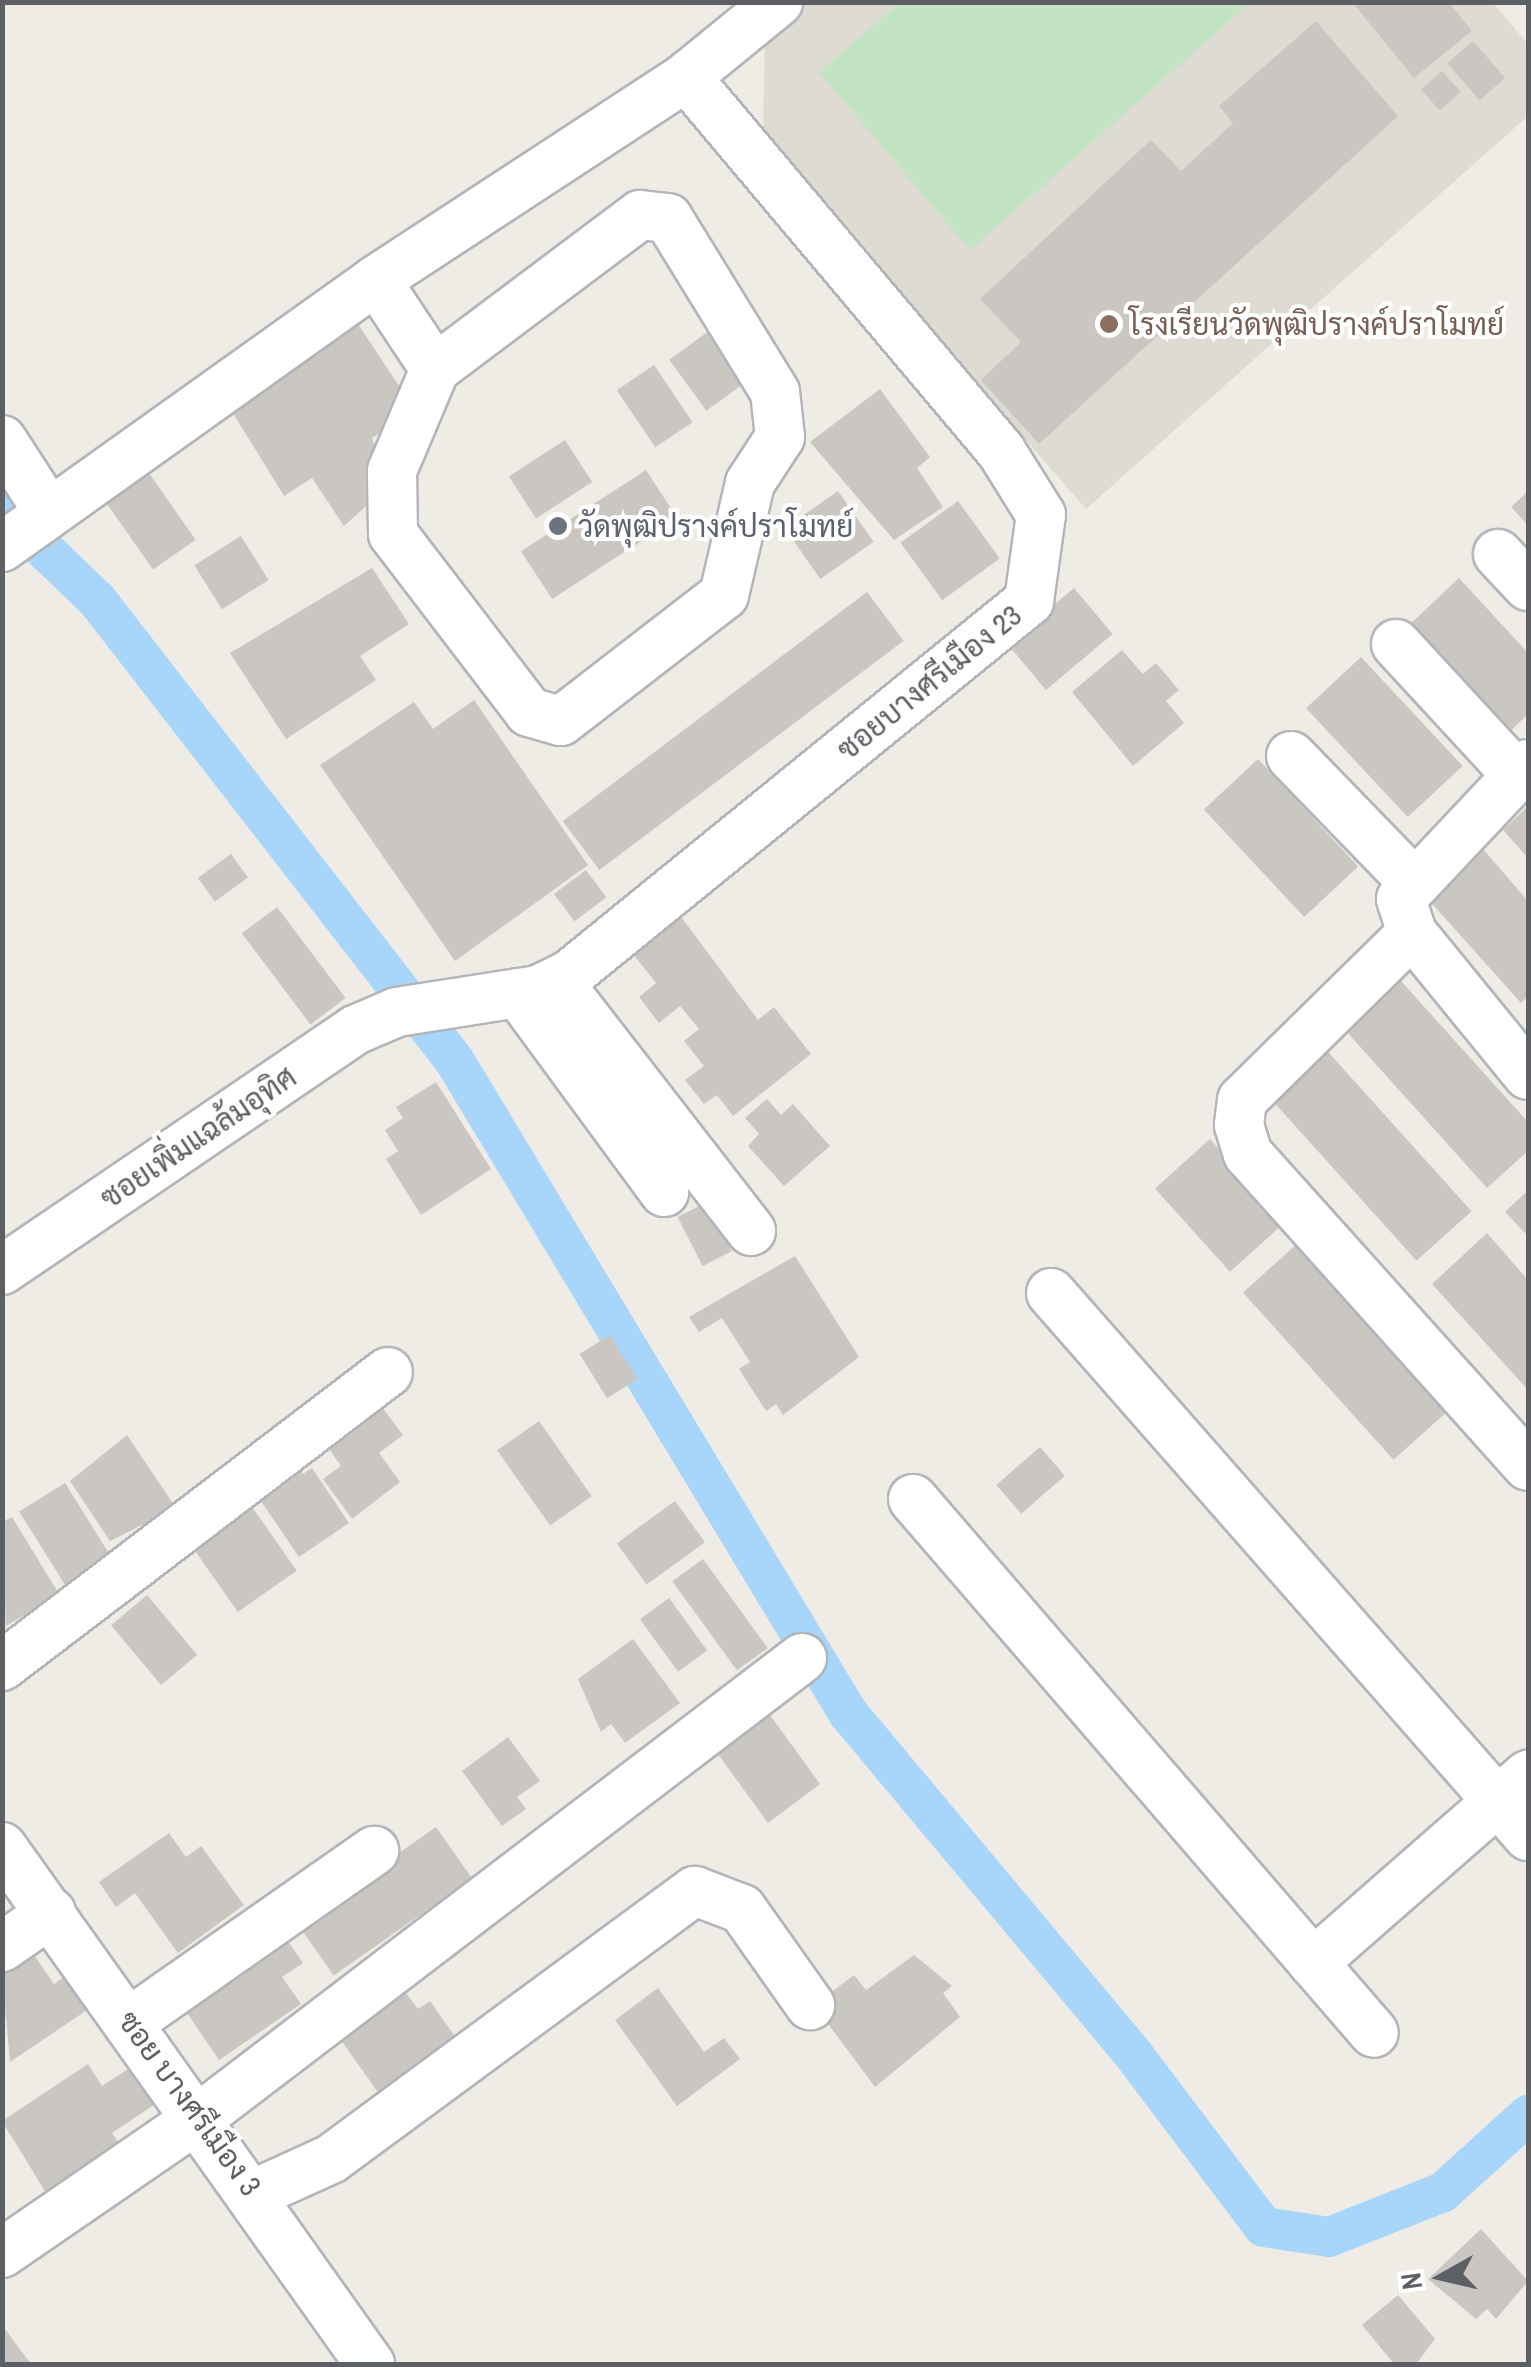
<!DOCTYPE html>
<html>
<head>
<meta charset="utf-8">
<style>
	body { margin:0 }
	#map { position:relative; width:1531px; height:2367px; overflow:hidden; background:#eeece5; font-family:"Archivo Narrow",Sarabun,sans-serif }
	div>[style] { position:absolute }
	.education>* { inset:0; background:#dedbd3 }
	.green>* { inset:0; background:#c2e4c3 }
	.canal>* { height:40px; margin:-20px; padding:0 20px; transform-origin:20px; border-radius:20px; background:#a8d5fa }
	.building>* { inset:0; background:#cac7c2; transform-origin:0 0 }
	.roads { filter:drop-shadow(2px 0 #b2b5b9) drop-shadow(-2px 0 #b2b5b9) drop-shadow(0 2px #b2b5b9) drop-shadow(0 -2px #b2b5b9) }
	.minor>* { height:48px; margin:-24px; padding:0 24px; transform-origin:24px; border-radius:24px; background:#fff }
	.dots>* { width:28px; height:28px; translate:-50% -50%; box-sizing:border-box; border:5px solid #fff; border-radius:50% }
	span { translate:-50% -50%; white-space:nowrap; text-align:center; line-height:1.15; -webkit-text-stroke:8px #fff; paint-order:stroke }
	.education-label { font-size:30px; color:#785e54 }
	.left { translate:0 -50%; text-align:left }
	.worship-label { font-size:30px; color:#5b616d }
	.street-label { font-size:30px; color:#5c6064 }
	.frame { position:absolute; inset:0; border:5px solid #5c6064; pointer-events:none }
	.north { position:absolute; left:1391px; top:2227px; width:100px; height:100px; -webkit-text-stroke:8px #fff; paint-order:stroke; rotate:262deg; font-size:28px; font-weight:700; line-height:40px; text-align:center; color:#5c6064 }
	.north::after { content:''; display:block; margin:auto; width:35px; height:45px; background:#5c6064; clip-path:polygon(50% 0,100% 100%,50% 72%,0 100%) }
</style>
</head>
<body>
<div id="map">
	<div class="education">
		<div style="clip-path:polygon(795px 3px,1493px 3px,1528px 44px,1528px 116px,1086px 509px,763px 139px,765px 29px)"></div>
	</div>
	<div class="green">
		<div style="clip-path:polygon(1250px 3px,970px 250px,819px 72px,900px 3px)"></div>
	</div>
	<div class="canal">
		<div style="left:2px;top:509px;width:132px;rotate:43.8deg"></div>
		<div style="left:97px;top:600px;width:582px;rotate:52.19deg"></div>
		<div style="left:454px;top:1060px;width:763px;rotate:58.89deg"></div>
		<div style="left:848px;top:1713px;width:449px;rotate:50.1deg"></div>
		<div style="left:1136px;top:2058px;width:212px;rotate:52.9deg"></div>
		<div style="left:1264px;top:2227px;width:66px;rotate:8.7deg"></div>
		<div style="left:1329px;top:2237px;width:123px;rotate:-21.5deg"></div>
		<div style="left:1443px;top:2192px;width:115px;rotate:-42.2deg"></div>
	</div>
	<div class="building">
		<div style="clip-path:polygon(1352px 2px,1449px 2px,1472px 31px,1414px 78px)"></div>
		<div style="clip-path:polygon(1316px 21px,1398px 116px,1039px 444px,981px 380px,1021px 342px,980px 299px,1151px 140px,1181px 171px,1233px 123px,1219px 106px)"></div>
		<div style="left:1473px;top:41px;width:49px;height:34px;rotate:49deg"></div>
		<div style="left:1442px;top:71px;width:28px;height:28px;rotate:48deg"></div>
		<div style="clip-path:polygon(356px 321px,415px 410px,372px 438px,388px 486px,344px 526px,312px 478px,284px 496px,228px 405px)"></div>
		<div style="left:713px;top:328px;width:63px;height:54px;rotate:54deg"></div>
		<div style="left:654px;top:365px;width:69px;height:45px;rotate:56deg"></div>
		<div style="clip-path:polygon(880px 389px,930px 457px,917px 468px,943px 507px,894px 540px,810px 442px)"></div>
		<div style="left:565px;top:440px;width:50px;height:67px;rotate:57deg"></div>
		<div style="left:144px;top:466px;width:90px;height:52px;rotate:55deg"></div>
		<div style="left:646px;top:470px;width:57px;height:149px;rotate:57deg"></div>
		<div style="left:838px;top:491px;width:62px;height:65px;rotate:55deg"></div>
		<div style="clip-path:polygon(1528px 491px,1528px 525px,1511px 507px)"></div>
		<div style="left:958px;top:501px;width:71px;height:71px;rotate:54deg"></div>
		<div style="left:241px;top:536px;width:52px;height:55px;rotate:58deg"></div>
		<div style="clip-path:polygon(372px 568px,409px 624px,360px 656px,376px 680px,286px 739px,230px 653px)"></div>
		<div style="clip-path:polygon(1459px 578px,1528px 653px,1528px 714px,1505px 736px,1405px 629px)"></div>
		<div style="left:1074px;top:588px;width:60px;height:87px;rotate:50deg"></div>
		<div style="left:867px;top:592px;width:61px;height:381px;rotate:53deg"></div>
		<div style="clip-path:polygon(1122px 650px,1143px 674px,1156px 663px,1179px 690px,1166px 701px,1184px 723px,1133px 766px,1072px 692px)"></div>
		<div style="left:1361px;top:657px;width:149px;height:75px;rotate:47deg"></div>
		<div style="clip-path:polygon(474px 700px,588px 865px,455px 961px,320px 765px,414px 702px,433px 729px)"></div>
		<div style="left:1258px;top:759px;width:147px;height:74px;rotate:47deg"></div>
		<div style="clip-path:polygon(1528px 806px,1528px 858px,1503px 830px)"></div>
		<div style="clip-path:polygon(1482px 848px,1528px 901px,1528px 996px,1521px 1003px,1427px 898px)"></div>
		<div style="left:231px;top:854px;width:29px;height:41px;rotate:54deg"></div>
		<div style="left:586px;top:870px;width:34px;height:40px;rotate:53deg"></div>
		<div style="left:277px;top:907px;width:114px;height:44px;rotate:53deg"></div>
		<div style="clip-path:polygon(676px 910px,758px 1020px,774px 1007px,811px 1054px,733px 1116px,717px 1095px,704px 1104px,685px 1080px,704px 1066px,684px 1041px,699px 1029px,680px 1006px,659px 1023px,639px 997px,656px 983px,629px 949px)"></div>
		<div style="clip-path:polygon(1392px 971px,1528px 1122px,1528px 1151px,1487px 1188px,1337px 1021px)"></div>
		<div style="left:1321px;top:1044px;width:225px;height:74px;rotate:48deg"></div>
		<div style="clip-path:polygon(436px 1082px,491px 1169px,421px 1215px,386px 1159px,398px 1151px,385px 1130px,403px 1118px,396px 1107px)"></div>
		<div style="clip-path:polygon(767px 1099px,781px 1115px,793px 1104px,830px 1146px,784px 1186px,748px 1146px,759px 1134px,745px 1118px)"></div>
		<div style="left:1210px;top:1139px;width:112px;height:74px;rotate:48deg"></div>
		<div style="clip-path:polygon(1528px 1190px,1528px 1236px,1505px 1212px)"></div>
		<div style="left:707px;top:1202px;width:55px;height:33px;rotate:63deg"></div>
		<div style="clip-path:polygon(1487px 1233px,1528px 1280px,1528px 1390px,1432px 1284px)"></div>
		<div style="left:1298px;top:1243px;width:225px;height:74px;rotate:48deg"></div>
		<div style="clip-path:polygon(795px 1256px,859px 1357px,783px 1415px,776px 1404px,766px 1411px,739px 1369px,750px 1362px,722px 1318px,699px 1332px,689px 1317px)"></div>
		<div style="left:610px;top:1335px;width:52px;height:36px;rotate:58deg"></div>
		<div style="clip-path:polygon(373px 1395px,403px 1435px,379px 1453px,400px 1482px,352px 1519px,323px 1479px,341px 1466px,320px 1436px)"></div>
		<div style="left:539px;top:1421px;width:92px;height:51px;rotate:55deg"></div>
		<div style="clip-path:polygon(127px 1435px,176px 1508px,110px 1541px,70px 1481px)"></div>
		<div style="left:1040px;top:1447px;width:38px;height:58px;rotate:49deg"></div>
		<div style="clip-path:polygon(291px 1457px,303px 1474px,312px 1468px,349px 1523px,299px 1557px,250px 1485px)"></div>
		<div style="left:65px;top:1483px;width:86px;height:54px;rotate:58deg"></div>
		<div style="left:248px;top:1501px;width:85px;height:72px;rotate:55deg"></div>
		<div style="left:675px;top:1501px;width:51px;height:72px;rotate:54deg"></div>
		<div style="clip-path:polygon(12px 1517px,59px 1594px,6px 1626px,2px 1522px)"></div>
		<div style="left:703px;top:1559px;width:110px;height:38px;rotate:54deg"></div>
		<div style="left:147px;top:1595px;width:78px;height:47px;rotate:50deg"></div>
		<div style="left:669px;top:1598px;width:65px;height:36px;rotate:54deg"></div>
		<div style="clip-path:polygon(633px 1639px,680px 1703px,625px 1743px,611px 1724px,601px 1732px,578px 1679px)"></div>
		<div style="clip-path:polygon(765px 1708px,820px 1784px,768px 1823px,704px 1735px)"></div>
		<div style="clip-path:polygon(508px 1737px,540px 1781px,517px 1797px,526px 1809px,502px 1826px,462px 1771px)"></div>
		<div style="left:436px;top:1827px;width:63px;height:169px;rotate:55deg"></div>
		<div style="clip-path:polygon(169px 1833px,186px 1857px,201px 1846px,244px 1905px,178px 1953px,135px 1893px,116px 1907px,99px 1882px)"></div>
		<div style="clip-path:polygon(285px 1937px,303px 1963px,282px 1977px,301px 2004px,219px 2060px,183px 2007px)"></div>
		<div style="clip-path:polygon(32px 1952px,54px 1984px,67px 1975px,90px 2008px,10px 2062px,2px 1972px)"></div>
		<div style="clip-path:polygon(914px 1955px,952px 1986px,943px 1993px,960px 2017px,875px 2087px,814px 2005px,854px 1975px,866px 1990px)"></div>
		<div style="clip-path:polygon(658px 1988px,704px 2052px,724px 2038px,740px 2059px,677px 2106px,615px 2020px)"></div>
		<div style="clip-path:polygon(403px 1989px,418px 2009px,430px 2001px,461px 2045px,392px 2112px,338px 2036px)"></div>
		<div style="clip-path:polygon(151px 2054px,176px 2090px,112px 2133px,125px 2152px,51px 2201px,2px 2121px,88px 2064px,102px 2086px)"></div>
		<div style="clip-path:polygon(1481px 2229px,1528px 2281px,1496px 2319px,1487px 2309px,1476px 2319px,1428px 2279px)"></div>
		<div style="clip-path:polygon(1398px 2295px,1435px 2339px,1416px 2364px,1394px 2364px,1362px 2325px)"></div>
		<div style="clip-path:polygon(2px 2325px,31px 2364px,2px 2364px)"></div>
	</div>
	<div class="roads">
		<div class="minor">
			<div style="left:376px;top:280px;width:107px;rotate:56.5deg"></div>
			<div style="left:435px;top:369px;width:111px;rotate:112.9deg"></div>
			<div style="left:392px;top:471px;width:63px;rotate:89.1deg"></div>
			<div style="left:393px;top:534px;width:224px;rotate:52.6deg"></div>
			<div style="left:529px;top:712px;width:33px;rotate:16deg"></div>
			<div style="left:561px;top:721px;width:206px;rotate:-37.7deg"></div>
			<div style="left:724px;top:595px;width:115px;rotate:-76.9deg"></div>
			<div style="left:750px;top:483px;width:55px;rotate:-56.9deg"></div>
			<div style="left:780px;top:437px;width:45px;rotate:-96.3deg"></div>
			<div style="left:775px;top:392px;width:204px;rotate:-121.6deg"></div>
			<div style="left:668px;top:218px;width:28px;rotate:-174deg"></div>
			<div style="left:640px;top:215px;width:256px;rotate:143.1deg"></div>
			<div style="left:2px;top:440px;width:85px;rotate:57.1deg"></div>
			<div style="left:2px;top:547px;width:460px;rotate:-35.5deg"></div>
			<div style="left:376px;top:280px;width:371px;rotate:-33.2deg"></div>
			<div style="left:686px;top:77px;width:119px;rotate:-39.2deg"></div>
			<div style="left:1498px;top:554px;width:44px;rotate:46.8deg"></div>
			<div style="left:1396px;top:644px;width:180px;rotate:47.3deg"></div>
			<div style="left:1291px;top:756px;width:178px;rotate:45.9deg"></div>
			<div style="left:1528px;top:764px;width:185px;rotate:133.3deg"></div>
			<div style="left:1401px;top:899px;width:36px;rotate:72deg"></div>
			<div style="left:1412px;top:933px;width:183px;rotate:50.8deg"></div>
			<div style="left:1412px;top:933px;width:238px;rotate:135.5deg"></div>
			<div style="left:1242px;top:1100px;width:25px;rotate:97deg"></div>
			<div style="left:1239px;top:1125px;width:30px;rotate:73deg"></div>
			<div style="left:1248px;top:1154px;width:419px;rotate:48.1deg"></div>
			<div style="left:558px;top:982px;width:315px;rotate:52.2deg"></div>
			<div style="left:518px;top:993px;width:247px;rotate:53.7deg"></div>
			<div style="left:2px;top:1270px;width:427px;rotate:-34.2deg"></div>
			<div style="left:355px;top:1030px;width:46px;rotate:-23.2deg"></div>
			<div style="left:397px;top:1012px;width:143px;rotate:-8.9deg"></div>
			<div style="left:538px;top:990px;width:34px;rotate:-26deg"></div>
			<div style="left:569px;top:975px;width:593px;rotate:-39.11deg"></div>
			<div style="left:1029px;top:601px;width:87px;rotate:-82.1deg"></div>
			<div style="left:1041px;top:515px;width:75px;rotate:-122deg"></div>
			<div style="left:1001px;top:451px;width:489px;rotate:-130.1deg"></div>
			<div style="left:1051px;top:1293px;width:723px;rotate:48.7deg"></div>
			<div style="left:913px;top:1499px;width:705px;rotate:49.2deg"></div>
			<div style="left:2px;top:1666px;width:485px;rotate:-37.3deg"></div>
			<div style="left:2px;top:1847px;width:635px;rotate:54.56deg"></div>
			<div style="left:2px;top:1947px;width:60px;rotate:-34.8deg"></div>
			<div style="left:1313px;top:1963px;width:286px;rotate:-41.2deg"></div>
			<div style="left:131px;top:2021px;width:297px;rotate:-35deg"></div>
			<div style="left:256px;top:2193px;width:82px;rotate:-24.4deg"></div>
			<div style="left:331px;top:2159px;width:452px;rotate:-36.4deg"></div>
			<div style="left:695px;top:1891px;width:50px;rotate:21deg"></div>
			<div style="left:742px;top:1909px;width:118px;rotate:54.7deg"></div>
			<div style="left:2px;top:2253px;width:240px;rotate:-34.5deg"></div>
			<div style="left:200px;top:2117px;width:757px;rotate:-37.32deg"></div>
		</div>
	</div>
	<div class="dots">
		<div style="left:1109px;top:324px;background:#8d6e63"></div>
		<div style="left:558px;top:526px;background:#6b7280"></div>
	</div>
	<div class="education-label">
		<span class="left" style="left:1129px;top:324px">โรงเรียนวัดพุฒิปรางค์ปราโมทย์</span>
	</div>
	<div class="worship-label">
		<span class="left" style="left:578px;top:526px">วัดพุฒิปรางค์ปราโมทย์</span>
	</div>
	<div class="street-label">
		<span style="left:929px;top:682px;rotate:-39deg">ซอยบางศรีเมือง 23</span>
		<span style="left:198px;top:1137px;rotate:-34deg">ซอยเพิ่มแฉล้มอุทิศ</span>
		<span style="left:190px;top:2103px;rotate:54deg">ซอย บางศรีเมือง 3</span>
	</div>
	<div class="frame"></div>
	<div class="north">N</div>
</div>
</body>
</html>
